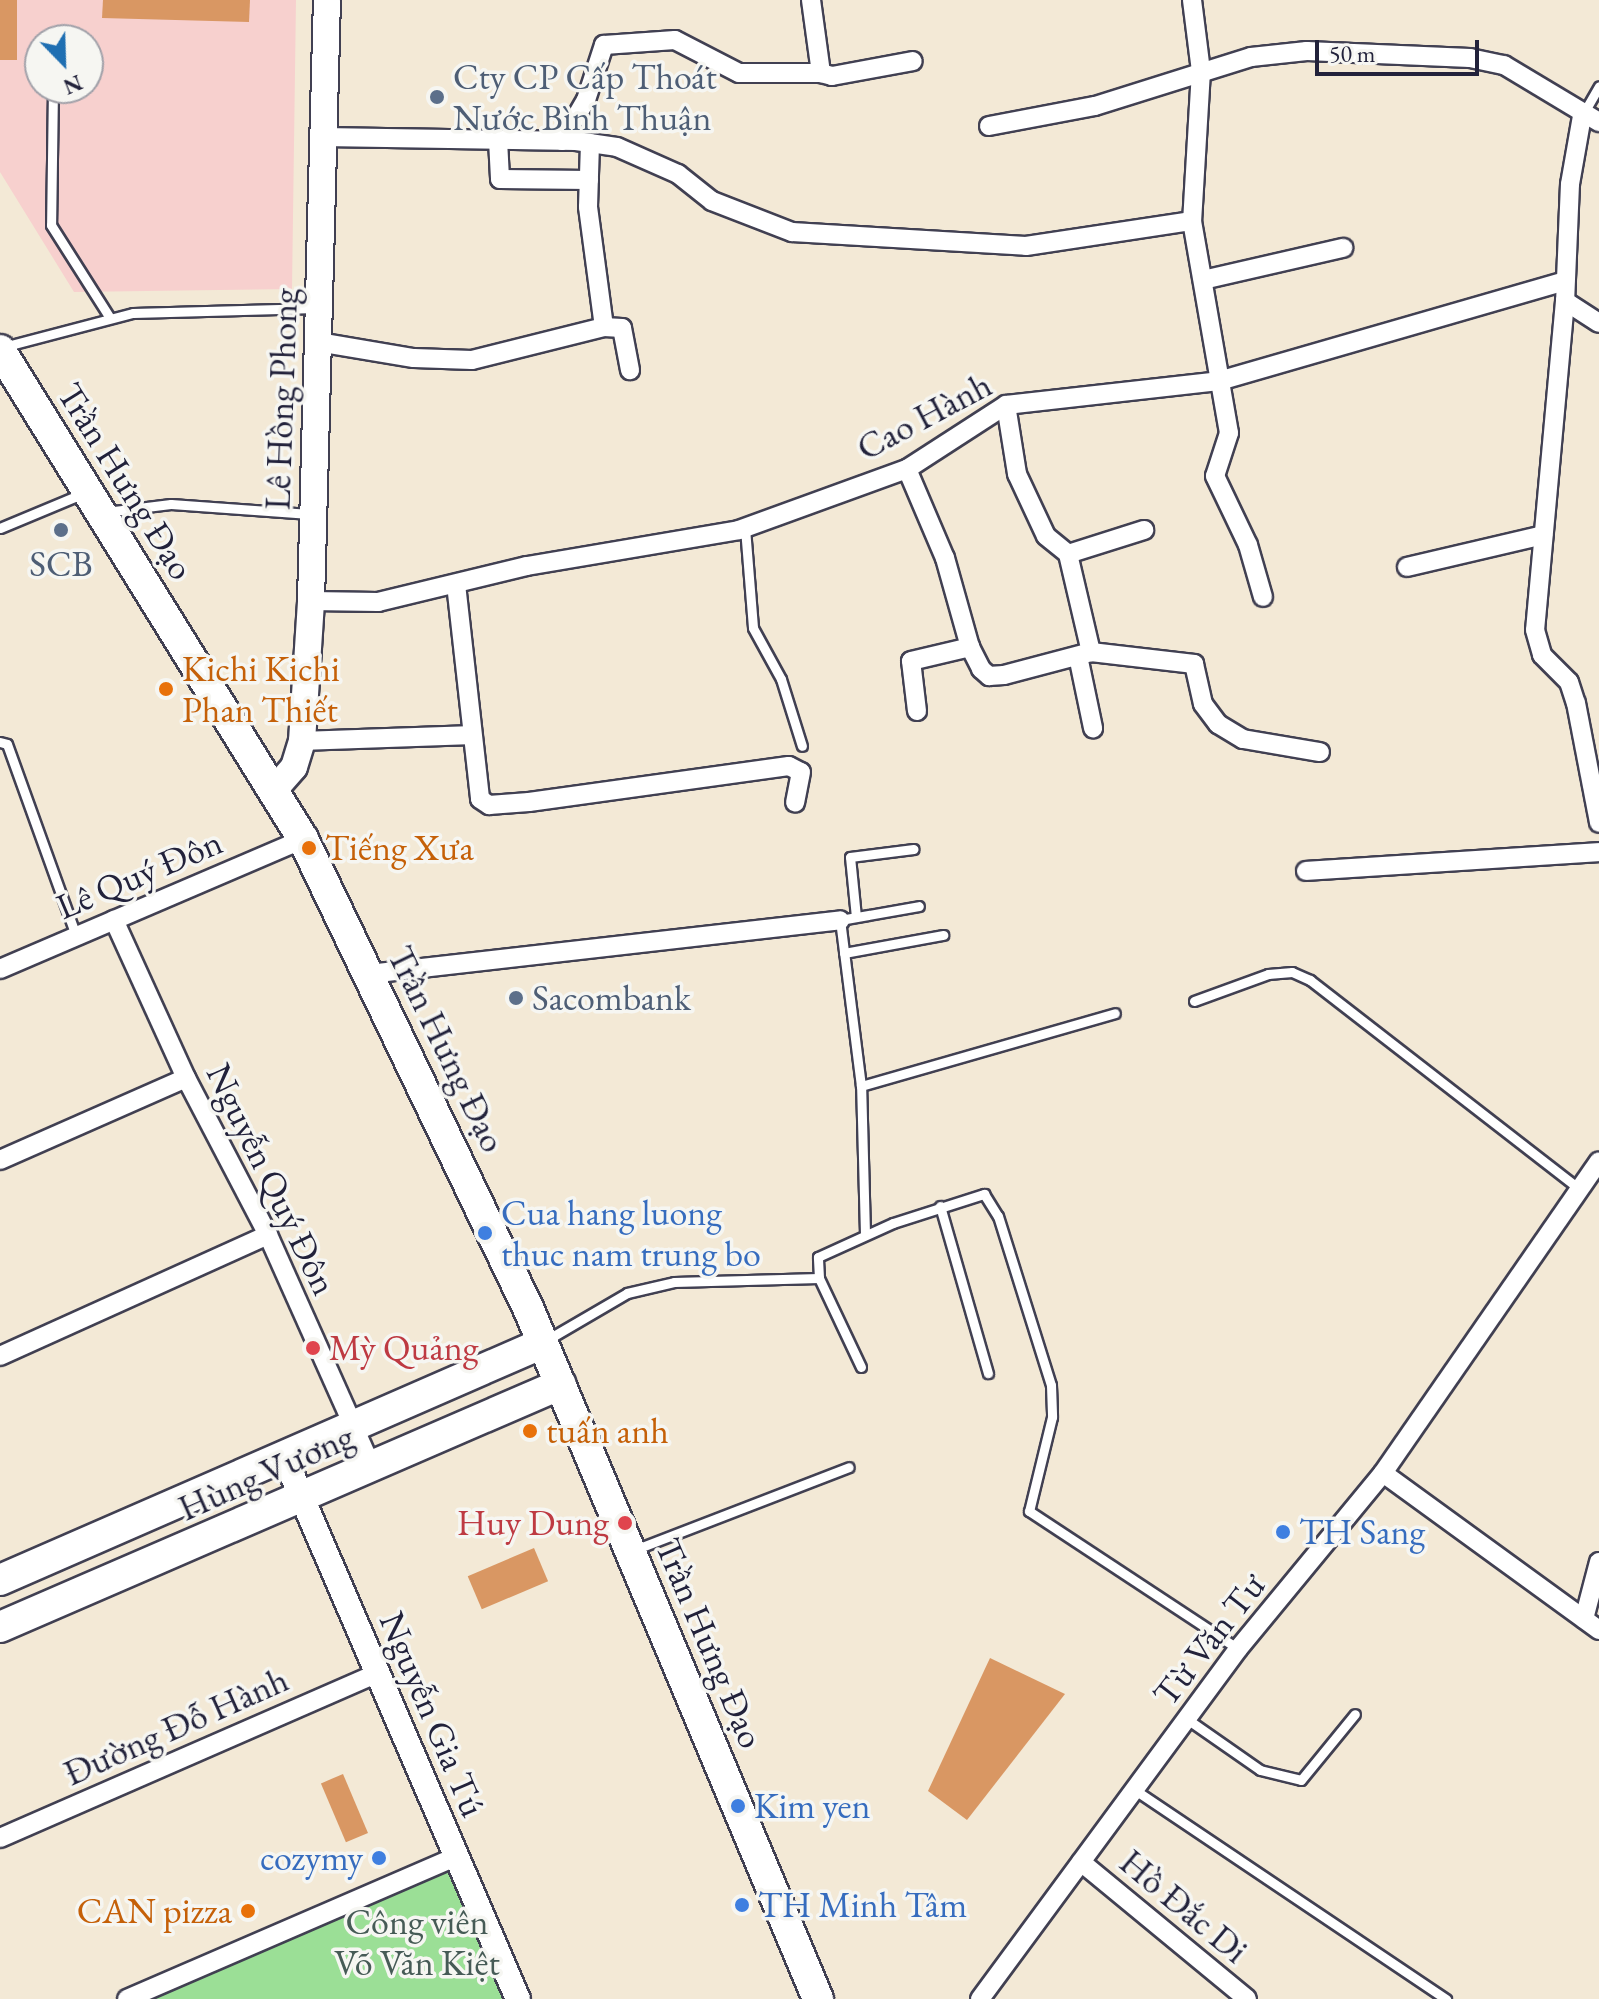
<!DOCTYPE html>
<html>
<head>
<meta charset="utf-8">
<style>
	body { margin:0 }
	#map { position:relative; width:1599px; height:1999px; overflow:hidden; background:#f3e9d6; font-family:"EB Garamond",serif }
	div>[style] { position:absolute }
	.built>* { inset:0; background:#f7d0ce }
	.green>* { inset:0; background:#9bdf96 }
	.building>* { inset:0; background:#d99763; transform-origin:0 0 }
	.roads { filter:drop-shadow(2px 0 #414052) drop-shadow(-2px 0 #414052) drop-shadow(0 2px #414052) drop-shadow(0 -2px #414052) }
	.service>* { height:9px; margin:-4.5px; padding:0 4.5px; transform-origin:4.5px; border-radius:4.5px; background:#fff }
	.minor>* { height:18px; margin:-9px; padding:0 9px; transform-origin:9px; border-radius:9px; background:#fff }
	.tertiary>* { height:24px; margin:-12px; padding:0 12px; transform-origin:12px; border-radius:12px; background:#fff }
	.secondary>* { height:26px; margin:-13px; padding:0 13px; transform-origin:13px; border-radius:13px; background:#fff }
	.primary>* { height:30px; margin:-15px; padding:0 15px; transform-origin:15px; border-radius:15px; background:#fff }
	.dots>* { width:22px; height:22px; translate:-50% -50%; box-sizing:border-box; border:4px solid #f6f6f2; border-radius:50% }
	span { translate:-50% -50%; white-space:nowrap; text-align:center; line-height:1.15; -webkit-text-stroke:7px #f6f6f2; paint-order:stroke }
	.service-label { font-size:36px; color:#4e5e75 }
	.left { translate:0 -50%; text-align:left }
	.street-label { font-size:36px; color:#22223b }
	.food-label { font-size:36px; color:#c56008 }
	.right { translate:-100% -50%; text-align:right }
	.shop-label { font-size:36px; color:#366cbe }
	.health-label { font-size:36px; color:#be3a42 }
	.park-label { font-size:36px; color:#465b56 }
	.north { position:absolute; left:24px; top:24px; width:80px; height:80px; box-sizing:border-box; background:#f6f6f2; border:2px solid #a1a1a9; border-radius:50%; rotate:157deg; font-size:22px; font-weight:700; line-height:32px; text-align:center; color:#22223b }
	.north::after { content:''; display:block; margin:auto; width:28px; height:36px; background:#1f6fb2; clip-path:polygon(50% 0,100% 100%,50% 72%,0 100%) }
	.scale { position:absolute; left:1315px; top:40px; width:164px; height:36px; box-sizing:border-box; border:4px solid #22223b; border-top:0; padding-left:10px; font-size:24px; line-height:28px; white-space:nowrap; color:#22223b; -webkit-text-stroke:6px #f6f6f2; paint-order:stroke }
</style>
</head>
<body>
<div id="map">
	<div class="built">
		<div style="clip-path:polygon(evenodd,0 0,296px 0,292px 289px,74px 292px,0 172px,0 0,40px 40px,88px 40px,88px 88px,40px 88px,40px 40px)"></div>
	</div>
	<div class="green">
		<div style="clip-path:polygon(447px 1868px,503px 1999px,145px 1999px)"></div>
	</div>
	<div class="building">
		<div style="left:0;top:0;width:17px;height:60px"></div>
		<div style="clip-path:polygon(103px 0,250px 0,249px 22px,102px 18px)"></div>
		<div style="left:534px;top:1548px;width:36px;height:72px;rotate:67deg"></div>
		<div style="clip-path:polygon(990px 1658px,1065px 1694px,967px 1820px,928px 1791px)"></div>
		<div style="left:343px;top:1774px;width:64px;height:24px;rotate:67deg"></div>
	</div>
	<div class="roads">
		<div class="service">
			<div style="left:53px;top:88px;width:137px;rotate:90.8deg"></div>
			<div style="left:51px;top:225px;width:110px;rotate:57.6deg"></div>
			<div style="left:1583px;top:114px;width:32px;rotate:-60deg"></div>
			<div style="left:3px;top:347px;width:134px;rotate:-14.7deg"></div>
			<div style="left:133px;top:313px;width:183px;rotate:-1.6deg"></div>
			<div style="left:106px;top:512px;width:65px;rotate:-7deg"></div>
			<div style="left:171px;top:504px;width:139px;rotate:4.1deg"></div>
			<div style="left:0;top:528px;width:91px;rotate:-22.6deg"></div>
			<div style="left:745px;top:528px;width:100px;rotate:85.4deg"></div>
			<div style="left:753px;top:628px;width:58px;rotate:61.2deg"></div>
			<div style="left:781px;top:679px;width:70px;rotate:72.6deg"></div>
			<div style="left:0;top:742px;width:7px;rotate:16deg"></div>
			<div style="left:7px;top:744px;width:204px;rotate:70.2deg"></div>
			<div style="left:856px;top:917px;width:60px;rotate:-95.7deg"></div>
			<div style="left:850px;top:857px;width:64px;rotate:-7.1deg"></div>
			<div style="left:844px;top:953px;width:101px;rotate:-10.3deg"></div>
			<div style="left:1194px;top:1001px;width:79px;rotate:-20deg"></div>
			<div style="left:1268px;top:974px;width:24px;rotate:-5deg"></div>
			<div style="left:1292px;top:972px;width:20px;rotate:24deg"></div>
			<div style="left:1310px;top:980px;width:341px;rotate:37.8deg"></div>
			<div style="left:861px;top:1086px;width:264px;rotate:-16deg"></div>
			<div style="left:940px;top:1206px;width:174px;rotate:74deg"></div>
			<div style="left:865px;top:1234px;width:148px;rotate:-91.5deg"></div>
			<div style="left:861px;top:1086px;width:167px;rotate:-97.2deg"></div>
			<div style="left:840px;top:920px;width:80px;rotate:-10deg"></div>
			<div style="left:545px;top:1341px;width:95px;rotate:-30.3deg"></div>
			<div style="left:627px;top:1293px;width:48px;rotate:-13.2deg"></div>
			<div style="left:674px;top:1282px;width:145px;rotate:-1.6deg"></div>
			<div style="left:861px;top:1367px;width:98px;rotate:-115.3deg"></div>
			<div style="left:819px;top:1278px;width:21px;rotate:-93deg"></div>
			<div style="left:818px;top:1257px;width:82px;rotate:-24.4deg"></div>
			<div style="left:893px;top:1223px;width:96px;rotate:-17.7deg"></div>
			<div style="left:984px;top:1194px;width:26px;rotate:58deg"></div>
			<div style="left:998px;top:1216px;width:177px;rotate:72.6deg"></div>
			<div style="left:1051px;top:1385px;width:32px;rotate:88deg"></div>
			<div style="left:1052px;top:1417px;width:97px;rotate:103.7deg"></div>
			<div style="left:1029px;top:1511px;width:250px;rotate:33.4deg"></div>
			<div style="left:634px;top:1550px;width:230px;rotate:-21.1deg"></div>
			<div style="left:1187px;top:1719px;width:89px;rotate:34.9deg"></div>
			<div style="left:1260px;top:1770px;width:42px;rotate:13.7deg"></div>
			<div style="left:1301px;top:1780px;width:85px;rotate:-50.7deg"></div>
			<div style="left:1135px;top:1790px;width:375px;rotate:33.9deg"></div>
		</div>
		<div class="minor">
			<div style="left:811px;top:0;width:74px;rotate:82.2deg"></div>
			<div style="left:821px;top:73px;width:11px;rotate:15deg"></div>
			<div style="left:832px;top:76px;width:82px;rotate:-10.5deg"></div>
			<div style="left:1192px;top:0;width:72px;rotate:82.8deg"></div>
			<div style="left:1201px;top:71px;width:150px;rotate:93.4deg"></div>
			<div style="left:1192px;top:221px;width:215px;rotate:80.1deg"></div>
			<div style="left:1229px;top:433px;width:45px;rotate:108deg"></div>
			<div style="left:1215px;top:476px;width:76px;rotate:64.4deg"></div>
			<div style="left:1248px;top:545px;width:54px;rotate:73.9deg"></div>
			<div style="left:1582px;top:116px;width:69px;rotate:100deg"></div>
			<div style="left:1570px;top:184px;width:117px;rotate:92.4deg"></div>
			<div style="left:1565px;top:301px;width:330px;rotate:95.2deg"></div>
			<div style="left:1535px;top:630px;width:26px;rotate:74deg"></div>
			<div style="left:1542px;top:655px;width:38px;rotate:45deg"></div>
			<div style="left:1569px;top:682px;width:22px;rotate:72deg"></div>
			<div style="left:1576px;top:703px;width:122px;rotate:79.1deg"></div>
			<div style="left:989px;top:126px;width:108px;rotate:-10.7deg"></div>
			<div style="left:1095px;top:106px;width:164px;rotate:-17.4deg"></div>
			<div style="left:1251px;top:57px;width:56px;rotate:-6.1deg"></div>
			<div style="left:1307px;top:51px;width:163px;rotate:2.5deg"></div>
			<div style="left:1470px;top:58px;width:35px;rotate:12deg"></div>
			<div style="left:1504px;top:65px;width:111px;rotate:31deg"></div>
			<div style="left:323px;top:137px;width:253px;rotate:0.9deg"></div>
			<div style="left:576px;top:141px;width:41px;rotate:8.3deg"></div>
			<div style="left:617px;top:147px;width:67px;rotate:23.9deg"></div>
			<div style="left:678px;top:174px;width:43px;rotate:38.5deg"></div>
			<div style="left:712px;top:201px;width:86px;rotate:21.2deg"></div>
			<div style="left:792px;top:232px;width:234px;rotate:3.4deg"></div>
			<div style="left:1026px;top:246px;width:168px;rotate:-8.6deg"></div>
			<div style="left:498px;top:140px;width:39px;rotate:87deg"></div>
			<div style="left:500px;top:179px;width:89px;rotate:0.6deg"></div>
			<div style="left:562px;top:141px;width:48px;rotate:-59.7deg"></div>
			<div style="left:586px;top:100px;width:58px;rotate:-71.9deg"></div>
			<div style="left:604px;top:45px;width:71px;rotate:-4deg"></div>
			<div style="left:675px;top:40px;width:72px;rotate:27.3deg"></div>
			<div style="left:739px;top:73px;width:82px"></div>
			<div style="left:1203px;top:280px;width:144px;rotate:-12.9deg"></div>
			<div style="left:1565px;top:301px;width:40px;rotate:32.9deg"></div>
			<div style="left:604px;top:327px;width:18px;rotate:3deg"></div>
			<div style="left:622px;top:328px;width:43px;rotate:79.2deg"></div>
			<div style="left:318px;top:342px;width:97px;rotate:9.5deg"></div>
			<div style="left:414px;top:358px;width:58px;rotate:2deg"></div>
			<div style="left:472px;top:360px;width:136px;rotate:-14deg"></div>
			<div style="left:604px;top:327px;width:121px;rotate:-97.6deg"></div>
			<div style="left:588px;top:207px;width:64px;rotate:-88.2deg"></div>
			<div style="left:1006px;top:405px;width:70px;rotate:80.9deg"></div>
			<div style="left:1017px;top:474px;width:68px;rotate:64.9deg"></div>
			<div style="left:1046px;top:536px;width:28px;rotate:39deg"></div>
			<div style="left:1068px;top:554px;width:101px;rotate:76.8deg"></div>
			<div style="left:1091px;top:652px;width:104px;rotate:6.6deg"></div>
			<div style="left:1194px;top:664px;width:41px;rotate:77.3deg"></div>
			<div style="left:1203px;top:704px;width:25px;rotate:53deg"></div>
			<div style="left:1218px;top:724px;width:29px;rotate:31deg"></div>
			<div style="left:1243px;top:739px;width:78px;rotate:9.6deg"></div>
			<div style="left:907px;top:469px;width:97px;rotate:66.9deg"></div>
			<div style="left:945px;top:558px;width:92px;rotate:74.3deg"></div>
			<div style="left:970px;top:647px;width:25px;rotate:63deg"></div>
			<div style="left:981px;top:669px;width:11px;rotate:41deg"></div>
			<div style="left:989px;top:676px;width:15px;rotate:-4deg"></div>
			<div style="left:1004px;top:675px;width:90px;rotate:-14.8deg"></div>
			<div style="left:1068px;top:554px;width:80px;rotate:-17.5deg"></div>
			<div style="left:1407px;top:567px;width:140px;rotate:-13.2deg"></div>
			<div style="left:456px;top:584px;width:216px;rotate:83.6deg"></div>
			<div style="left:480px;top:799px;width:11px;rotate:34deg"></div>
			<div style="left:489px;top:805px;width:40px;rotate:-4.3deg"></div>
			<div style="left:529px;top:802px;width:262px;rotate:-7.9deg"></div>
			<div style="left:789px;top:766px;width:13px;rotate:27deg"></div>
			<div style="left:801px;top:772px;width:31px;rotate:101deg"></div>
			<div style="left:311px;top:601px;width:67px;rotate:0.9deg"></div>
			<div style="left:378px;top:602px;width:153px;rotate:-13.6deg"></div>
			<div style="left:527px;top:566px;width:215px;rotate:-9.6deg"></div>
			<div style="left:739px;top:530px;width:179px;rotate:-20deg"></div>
			<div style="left:907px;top:469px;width:118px;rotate:-32.9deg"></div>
			<div style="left:1006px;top:405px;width:214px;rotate:-6.4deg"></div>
			<div style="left:1219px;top:381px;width:360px;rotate:-16.1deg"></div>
			<div style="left:1078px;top:656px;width:74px;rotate:78.2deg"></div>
			<div style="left:917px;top:711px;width:50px;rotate:-96.8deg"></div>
			<div style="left:911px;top:661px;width:61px;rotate:-13.3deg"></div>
			<div style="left:302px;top:741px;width:170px;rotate:-2deg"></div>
			<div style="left:1306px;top:871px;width:294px;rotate:-3.7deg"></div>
			<div style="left:114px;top:920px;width:174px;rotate:65.5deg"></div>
			<div style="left:186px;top:1078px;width:177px;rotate:62.4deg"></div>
			<div style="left:268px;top:1235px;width:254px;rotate:65.9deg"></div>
			<div style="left:0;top:969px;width:330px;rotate:-23.2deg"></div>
			<div style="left:369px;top:974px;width:474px;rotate:-6.5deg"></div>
			<div style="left:0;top:1160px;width:203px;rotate:-23.8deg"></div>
			<div style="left:0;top:1356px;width:294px;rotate:-24.3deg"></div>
			<div style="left:1383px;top:1473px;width:267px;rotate:36deg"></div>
			<div style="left:1584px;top:1619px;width:59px;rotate:-75.3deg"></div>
			<div style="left:0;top:1838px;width:412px;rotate:-23.6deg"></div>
			<div style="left:1081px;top:1862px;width:215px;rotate:39.5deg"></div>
			<div style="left:127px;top:1999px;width:357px;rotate:-23.4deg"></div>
			<div style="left:980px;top:1999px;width:435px;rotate:-53.6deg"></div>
			<div style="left:1238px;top:1649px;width:228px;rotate:-50.5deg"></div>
			<div style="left:1383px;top:1473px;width:379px;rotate:-55.3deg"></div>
		</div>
		<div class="tertiary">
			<div style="left:284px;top:1456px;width:591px;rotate:66.69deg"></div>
		</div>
		<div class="secondary">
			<div style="left:274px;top:790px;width:30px;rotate:-49deg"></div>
			<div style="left:294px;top:767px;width:27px;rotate:-73deg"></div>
			<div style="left:302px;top:741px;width:140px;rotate:-86.3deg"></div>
			<div style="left:311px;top:601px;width:601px;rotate:-88.48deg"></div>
		</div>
		<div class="primary">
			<div style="left:0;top:350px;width:575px;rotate:58.22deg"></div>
			<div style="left:303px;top:839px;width:522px;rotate:64.37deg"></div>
			<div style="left:529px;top:1310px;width:747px;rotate:67.24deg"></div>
			<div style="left:0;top:1580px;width:592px;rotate:-23.58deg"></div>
			<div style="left:0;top:1627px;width:611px;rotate:-23.42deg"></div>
		</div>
	</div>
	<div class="dots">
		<div style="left:437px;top:97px;background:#5c6f8a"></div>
		<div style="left:61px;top:530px;background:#5c6f8a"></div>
		<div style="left:166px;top:689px;background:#e8710a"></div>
		<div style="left:309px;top:848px;background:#e8710a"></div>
		<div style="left:516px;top:998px;background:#5c6f8a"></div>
		<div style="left:485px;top:1233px;background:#3f7fe0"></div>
		<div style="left:313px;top:1348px;background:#e0444e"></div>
		<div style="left:530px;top:1431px;background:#e8710a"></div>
		<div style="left:625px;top:1523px;background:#e0444e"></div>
		<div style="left:1283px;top:1532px;background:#3f7fe0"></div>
		<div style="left:738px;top:1806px;background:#3f7fe0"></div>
		<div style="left:379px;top:1858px;background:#3f7fe0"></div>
		<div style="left:742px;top:1905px;background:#3f7fe0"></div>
		<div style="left:248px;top:1911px;background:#e8710a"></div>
	</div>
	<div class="service-label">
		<span class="left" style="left:453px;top:97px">Cty CP Cấp Thoát<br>Nước Bình Thuận</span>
		<span style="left:61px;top:564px">SCB</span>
		<span class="left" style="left:532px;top:998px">Sacombank</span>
	</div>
	<div class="street-label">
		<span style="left:281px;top:399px;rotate:-88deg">Lê Hồng Phong</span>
		<span style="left:924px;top:416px;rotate:-28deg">Cao Hành</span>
		<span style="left:126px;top:481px;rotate:58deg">Trần Hưng Đạo</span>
		<span style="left:139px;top:874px;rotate:-23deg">Lê Quý Đôn</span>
		<span style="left:447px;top:1049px;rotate:64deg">Trần Hưng Đạo</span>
		<span style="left:272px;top:1179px;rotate:64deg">Nguyễn Quý Đôn</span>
		<span style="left:266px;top:1472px;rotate:-24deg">Hùng Vương</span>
		<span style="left:1209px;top:1639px;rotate:-52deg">Từ Văn Tư</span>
		<span style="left:710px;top:1643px;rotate:67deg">Trần Hưng Đạo</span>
		<span style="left:433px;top:1714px;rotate:67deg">Nguyễn Gia Tú</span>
		<span style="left:176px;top:1726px;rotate:-24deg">Đường Đỗ Hành</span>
		<span style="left:1184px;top:1906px;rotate:40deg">Hồ Đắc Di</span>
	</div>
	<div class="food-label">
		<span class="left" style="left:182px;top:689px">Kichi Kichi<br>Phan Thiết</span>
		<span class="left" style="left:325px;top:848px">Tiếng Xưa</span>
		<span class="left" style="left:546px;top:1431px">tuấn anh</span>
		<span class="right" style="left:232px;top:1911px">CAN pizza</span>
	</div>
	<div class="shop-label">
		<span class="left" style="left:501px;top:1233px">Cua hang luong<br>thuc nam trung bo</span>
		<span class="left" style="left:1299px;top:1532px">TH Sang</span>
		<span class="left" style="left:754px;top:1806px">Kim yen</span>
		<span class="right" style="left:363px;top:1858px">cozymy</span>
		<span class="left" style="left:758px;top:1905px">TH Minh Tâm</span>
	</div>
	<div class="health-label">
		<span class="left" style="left:329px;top:1348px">Mỳ Quảng</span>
		<span class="right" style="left:609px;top:1523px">Huy Dung</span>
	</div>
	<div class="park-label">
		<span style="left:417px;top:1942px">Công viên<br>Võ Văn Kiệt</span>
	</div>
	<div class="north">N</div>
	<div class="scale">50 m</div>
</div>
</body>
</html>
